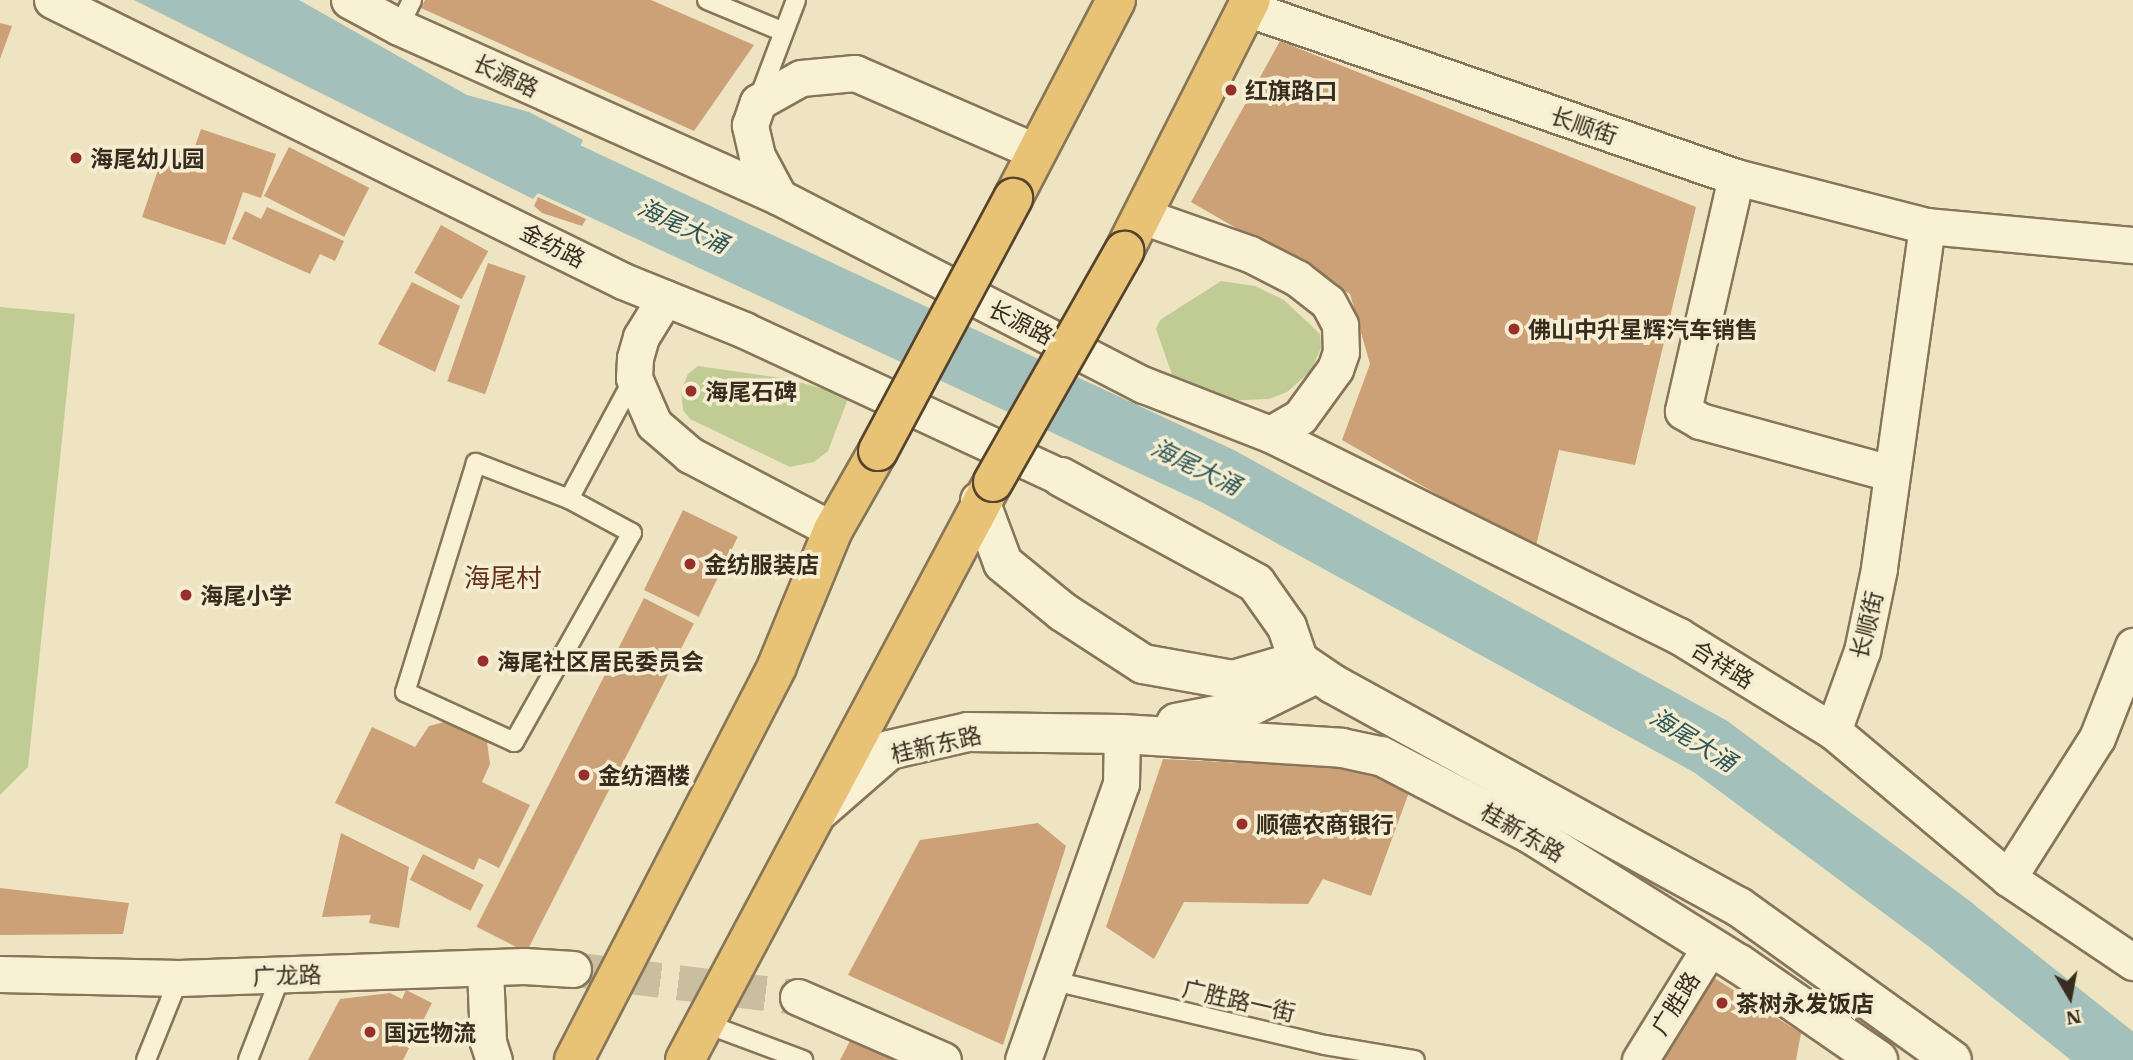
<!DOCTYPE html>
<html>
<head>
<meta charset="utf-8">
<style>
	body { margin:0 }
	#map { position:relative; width:2133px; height:1060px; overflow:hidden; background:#eee4c1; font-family:"IBM Plex Serif","Noto Sans SC",serif }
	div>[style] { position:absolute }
	.green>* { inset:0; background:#c1cc95 }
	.water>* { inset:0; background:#a4c0ba }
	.river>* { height:61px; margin:-30.5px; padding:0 30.5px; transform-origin:30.5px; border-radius:30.5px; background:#a4c0ba }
	.building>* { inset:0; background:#cca177; transform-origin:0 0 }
	.minor-tunnel>* { height:35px; margin-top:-17.5px; transform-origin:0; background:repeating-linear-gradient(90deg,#c9bfa0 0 35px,transparent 0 53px) }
	.roads { filter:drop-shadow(2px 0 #877559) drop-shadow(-2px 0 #877559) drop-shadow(0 2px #877559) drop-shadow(0 -2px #877559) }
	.service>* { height:18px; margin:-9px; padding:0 9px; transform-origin:9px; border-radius:9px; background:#f9f1d4 }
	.minor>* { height:35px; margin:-17.5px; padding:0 17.5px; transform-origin:17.5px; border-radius:17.5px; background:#f9f1d4 }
	.tertiary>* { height:38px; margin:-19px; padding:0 19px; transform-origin:19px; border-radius:19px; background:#f9f1d4 }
	.trunk>* { height:38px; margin:-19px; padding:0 19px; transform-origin:19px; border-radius:19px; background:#e8c375 }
	.bridges { filter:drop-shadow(2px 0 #55432d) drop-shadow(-2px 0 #55432d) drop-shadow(0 2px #55432d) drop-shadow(0 -2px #55432d) }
	.trunk-bridge>* { height:38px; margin:-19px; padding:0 19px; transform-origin:19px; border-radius:19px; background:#e8c375 }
	.dots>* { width:19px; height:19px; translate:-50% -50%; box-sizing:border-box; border:4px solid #f5edd1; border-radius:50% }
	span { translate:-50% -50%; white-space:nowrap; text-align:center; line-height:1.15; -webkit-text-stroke:7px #f5edd1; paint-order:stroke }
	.street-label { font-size:23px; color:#372c1d }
	.poi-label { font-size:23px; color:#372c1d; font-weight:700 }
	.left { translate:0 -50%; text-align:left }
	.water-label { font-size:24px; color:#2c5657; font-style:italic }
	.quarter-label { font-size:26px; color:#64311c }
	.north { position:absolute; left:2035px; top:962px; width:70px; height:70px; -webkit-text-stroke:5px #f5edd1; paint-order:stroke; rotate:170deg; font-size:19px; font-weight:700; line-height:28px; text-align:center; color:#372c1d }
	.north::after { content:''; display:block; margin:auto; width:24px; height:32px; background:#372c1d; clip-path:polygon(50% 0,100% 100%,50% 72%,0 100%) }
</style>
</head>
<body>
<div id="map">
	<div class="green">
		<div style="clip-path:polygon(1221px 281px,1255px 286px,1284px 300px,1320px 334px,1321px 348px,1311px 371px,1287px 392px,1269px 399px,1218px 401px,1175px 383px,1156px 329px,1160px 320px)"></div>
		<div style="clip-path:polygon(0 307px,75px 314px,28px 767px,0 795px)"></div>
		<div style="clip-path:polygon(698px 366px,788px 379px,849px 396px,828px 451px,814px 462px,790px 467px,690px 419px,683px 410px,681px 391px,688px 374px)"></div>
	</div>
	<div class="water">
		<div style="clip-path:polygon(134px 0,299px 0,467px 95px,529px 112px,583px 140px,556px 201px,538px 193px,533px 199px)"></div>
	</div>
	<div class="river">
		<div style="left:493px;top:138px;width:802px;rotate:25deg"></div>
		<div style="left:1220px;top:477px;width:559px;rotate:28.77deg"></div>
		<div style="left:1710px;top:746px;width:302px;rotate:36.6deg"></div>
		<div style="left:1952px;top:926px;width:215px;rotate:38.6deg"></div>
	</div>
	<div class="building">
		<div style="clip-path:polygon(425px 0,651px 0,754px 45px,694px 131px,421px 8px)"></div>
		<div style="clip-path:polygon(0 23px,12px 26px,0 59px)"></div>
		<div style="clip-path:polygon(1280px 41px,1696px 207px,1635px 465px,1559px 450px,1535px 550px,1342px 440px,1370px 364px,1350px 294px,1191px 202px)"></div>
		<div style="clip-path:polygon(201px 129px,276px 154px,261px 198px,243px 192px,225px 245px,142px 217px,166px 146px,192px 155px)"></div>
		<div style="left:289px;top:147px;width:90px;height:55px;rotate:27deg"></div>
		<div style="clip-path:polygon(538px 197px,586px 219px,582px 226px,542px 213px,534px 206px)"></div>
		<div style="clip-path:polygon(267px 207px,344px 241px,335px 261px,320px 254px,310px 274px,232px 239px,245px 211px,261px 219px)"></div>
		<div style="left:441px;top:225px;width:54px;height:55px;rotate:29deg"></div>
		<div style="left:488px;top:263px;width:40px;height:125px;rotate:19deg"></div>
		<div style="clip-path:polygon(412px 282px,460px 306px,435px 372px,378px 344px)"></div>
		<div style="left:683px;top:510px;width:61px;height:89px;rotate:26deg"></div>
		<div style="left:644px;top:598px;width:56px;height:369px;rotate:27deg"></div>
		<div style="clip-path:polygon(460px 718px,479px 730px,487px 742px,490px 764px,482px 782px,530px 805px,499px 868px,479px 858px,474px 870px,335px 803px,372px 727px,415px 747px,429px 726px)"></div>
		<div style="clip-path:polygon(1163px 759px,1364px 769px,1411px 787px,1371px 896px,1323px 879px,1308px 904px,1184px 902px,1154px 959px,1106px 927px)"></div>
		<div style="clip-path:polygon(1038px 823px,1066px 846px,1003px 1045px,848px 975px,920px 840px)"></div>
		<div style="clip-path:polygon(341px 833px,409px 867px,399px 928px,369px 923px,371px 915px,322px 917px)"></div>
		<div style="left:423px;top:854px;width:68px;height:29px;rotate:27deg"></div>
		<div style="clip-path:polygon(0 888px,129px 903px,123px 934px,0 935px)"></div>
		<div style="clip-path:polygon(1708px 974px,1801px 1033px,1796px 1060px,1653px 1060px)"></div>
		<div style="clip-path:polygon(406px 990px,432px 1003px,403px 1060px,308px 1060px,340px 999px,390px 993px,402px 999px)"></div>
		<div style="clip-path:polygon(851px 1039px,892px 1060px,840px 1060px)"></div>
	</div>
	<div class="minor-tunnel">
		<div style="left:573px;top:969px;width:227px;rotate:7.1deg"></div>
	</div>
	<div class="roads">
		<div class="service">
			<div style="left:707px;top:0;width:83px;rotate:22.6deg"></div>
			<div style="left:399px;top:27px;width:30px;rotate:-64deg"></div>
			<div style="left:759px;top:98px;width:105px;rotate:-69.3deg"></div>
			<div style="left:569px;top:499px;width:100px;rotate:-158.8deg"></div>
			<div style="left:476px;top:463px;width:240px;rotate:107.2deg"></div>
			<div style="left:405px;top:692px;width:120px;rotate:24.6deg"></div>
			<div style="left:514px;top:742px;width:240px;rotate:-60.6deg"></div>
			<div style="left:632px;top:533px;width:72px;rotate:-151.6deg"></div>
			<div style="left:569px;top:499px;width:137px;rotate:-61.8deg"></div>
			<div style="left:1054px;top:981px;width:278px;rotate:13.3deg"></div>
			<div style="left:1325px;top:1045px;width:91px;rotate:9.5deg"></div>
			<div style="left:704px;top:1023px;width:106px;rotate:20.5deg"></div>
			<div style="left:146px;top:1060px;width:88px;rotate:-68.1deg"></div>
			<div style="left:248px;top:1060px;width:91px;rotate:-68.8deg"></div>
		</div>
		<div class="minor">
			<div style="left:52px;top:0;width:636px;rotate:26.2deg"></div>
			<div style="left:623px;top:281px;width:131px;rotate:22deg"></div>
			<div style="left:744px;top:330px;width:349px;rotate:24.9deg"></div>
			<div style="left:349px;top:0;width:57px;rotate:28.4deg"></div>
			<div style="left:399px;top:27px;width:416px;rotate:24.1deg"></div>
			<div style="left:779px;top:197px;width:411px;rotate:27.3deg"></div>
			<div style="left:1144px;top:385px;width:135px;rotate:21.3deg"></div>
			<div style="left:1270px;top:434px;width:456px;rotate:26.3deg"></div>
			<div style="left:1679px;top:636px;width:181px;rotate:31.7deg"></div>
			<div style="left:1833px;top:731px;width:229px;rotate:40deg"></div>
			<div style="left:2008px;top:878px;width:151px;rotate:33.9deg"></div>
			<div style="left:1246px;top:8px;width:518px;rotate:19.03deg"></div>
			<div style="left:1736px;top:177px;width:197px;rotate:14.4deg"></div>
			<div style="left:1927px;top:226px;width:346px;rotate:98deg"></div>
			<div style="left:1879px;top:569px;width:84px;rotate:101.7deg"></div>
			<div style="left:1862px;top:651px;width:85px;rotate:109.9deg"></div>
			<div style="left:1736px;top:177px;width:240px;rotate:102.8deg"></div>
			<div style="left:1683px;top:411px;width:20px;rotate:30deg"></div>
			<div style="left:1700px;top:421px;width:197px;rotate:15.3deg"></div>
			<div style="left:779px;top:197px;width:47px;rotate:-118.2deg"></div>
			<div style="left:757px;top:156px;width:32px;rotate:-103deg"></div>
			<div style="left:750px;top:125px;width:24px;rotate:-71deg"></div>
			<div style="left:758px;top:102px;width:49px;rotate:-29.2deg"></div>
			<div style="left:801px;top:78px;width:54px;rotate:-5.3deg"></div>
			<div style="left:855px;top:73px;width:195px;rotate:23.5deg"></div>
			<div style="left:1145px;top:217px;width:111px;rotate:19.4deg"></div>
			<div style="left:1250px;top:254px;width:53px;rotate:27.1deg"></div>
			<div style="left:1297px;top:278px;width:39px;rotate:38deg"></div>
			<div style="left:1328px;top:302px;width:26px;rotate:62deg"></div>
			<div style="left:1340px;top:325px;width:27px;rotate:88deg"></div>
			<div style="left:1341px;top:352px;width:18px;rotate:109deg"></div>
			<div style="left:1335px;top:369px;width:59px;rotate:126.1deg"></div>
			<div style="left:1300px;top:417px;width:34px;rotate:150deg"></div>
			<div style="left:1927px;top:226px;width:207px;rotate:5.3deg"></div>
			<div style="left:665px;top:298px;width:46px;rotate:121.6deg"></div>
			<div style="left:641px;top:337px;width:22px;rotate:106deg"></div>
			<div style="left:635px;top:358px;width:20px;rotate:93deg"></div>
			<div style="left:634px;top:378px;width:50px;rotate:66.5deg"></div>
			<div style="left:654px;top:424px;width:48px;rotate:40.7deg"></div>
			<div style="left:690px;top:455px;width:161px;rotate:27.7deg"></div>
			<div style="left:2008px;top:878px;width:166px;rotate:-57.6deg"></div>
			<div style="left:2097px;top:738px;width:99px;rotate:-68.6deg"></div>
			<div style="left:485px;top:969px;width:73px;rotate:87.6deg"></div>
			<div style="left:488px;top:1042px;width:19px;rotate:72deg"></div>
			<div style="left:0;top:974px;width:179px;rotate:1.3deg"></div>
			<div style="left:179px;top:978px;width:345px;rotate:-2deg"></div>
			<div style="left:524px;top:966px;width:49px;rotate:3.5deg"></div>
			<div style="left:798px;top:997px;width:158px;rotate:23.5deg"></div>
			<div style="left:1023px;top:1060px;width:293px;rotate:-70.5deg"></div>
			<div style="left:1121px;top:784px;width:50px;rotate:-88.9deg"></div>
			<div style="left:1640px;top:1060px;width:133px;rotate:-58.2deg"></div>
		</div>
		<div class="tertiary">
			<div style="left:1061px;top:477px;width:222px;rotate:28.5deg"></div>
			<div style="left:1256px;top:583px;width:54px;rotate:54.8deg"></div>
			<div style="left:1287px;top:627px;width:36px;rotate:71deg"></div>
			<div style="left:1299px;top:661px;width:41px;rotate:34.1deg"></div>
			<div style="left:1333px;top:684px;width:463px;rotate:28.8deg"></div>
			<div style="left:1739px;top:907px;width:262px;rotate:35.7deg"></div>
			<div style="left:980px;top:501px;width:66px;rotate:69.6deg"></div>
			<div style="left:1003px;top:563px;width:77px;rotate:39.2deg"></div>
			<div style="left:1063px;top:612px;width:95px;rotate:33deg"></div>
			<div style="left:1143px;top:664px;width:91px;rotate:10.1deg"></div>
			<div style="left:1233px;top:680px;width:69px;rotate:-16.1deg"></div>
			<div style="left:1176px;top:723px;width:68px;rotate:-11deg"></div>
			<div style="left:1243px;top:710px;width:81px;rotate:-26.3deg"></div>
			<div style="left:818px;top:812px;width:94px;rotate:-41.1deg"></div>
			<div style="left:889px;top:750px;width:81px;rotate:-12.8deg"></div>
			<div style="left:968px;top:732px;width:154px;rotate:0.7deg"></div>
			<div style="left:1122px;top:734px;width:220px;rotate:3.6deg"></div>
			<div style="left:1342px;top:748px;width:40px;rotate:12deg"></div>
			<div style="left:1381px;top:756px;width:167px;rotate:27.5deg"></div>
			<div style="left:1529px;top:833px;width:248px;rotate:32deg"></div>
			<div style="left:1739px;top:964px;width:169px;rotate:34.6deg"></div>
		</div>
		<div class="trunk">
			<div style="left:1013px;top:198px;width:223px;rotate:-62.5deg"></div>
			<div style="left:1124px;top:251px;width:281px;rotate:-63.2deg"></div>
			<div style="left:574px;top:1060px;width:443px;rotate:-62.7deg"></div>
			<div style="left:777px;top:666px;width:147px;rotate:-67.6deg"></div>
			<div style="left:833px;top:530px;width:91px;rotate:-60.3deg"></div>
			<div style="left:685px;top:1060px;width:655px;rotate:-61.95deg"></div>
		</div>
	</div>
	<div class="bridges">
		<div class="trunk-bridge">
			<div style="left:878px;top:451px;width:287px;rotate:-61.9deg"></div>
			<div style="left:993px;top:482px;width:266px;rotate:-60.4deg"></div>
		</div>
	</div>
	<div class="dots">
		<div style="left:1231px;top:90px;background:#963029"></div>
		<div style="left:76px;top:158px;background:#963029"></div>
		<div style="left:1514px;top:329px;background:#963029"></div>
		<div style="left:691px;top:391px;background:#963029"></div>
		<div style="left:690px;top:564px;background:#963029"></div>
		<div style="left:186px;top:595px;background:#963029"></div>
		<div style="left:483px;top:661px;background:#963029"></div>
		<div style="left:584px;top:775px;background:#963029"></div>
		<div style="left:1242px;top:824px;background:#963029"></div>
		<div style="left:1722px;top:1003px;background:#963029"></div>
		<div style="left:370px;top:1032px;background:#963029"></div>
	</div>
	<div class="street-label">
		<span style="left:506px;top:75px;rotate:25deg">长源路</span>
		<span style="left:1584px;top:125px;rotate:19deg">长顺街</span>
		<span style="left:553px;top:245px;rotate:27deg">金纺路</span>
		<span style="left:1021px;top:322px;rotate:27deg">长源路</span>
		<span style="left:1866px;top:625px;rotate:-76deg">长顺街</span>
		<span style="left:1723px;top:664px;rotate:32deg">合祥路</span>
		<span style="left:936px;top:744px;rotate:-13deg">桂新东路</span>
		<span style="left:1523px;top:832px;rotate:30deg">桂新东路</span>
		<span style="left:287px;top:975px;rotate:-2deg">广龙路</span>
		<span style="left:1239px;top:1000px;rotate:13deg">广胜路一街</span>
		<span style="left:1675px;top:1003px;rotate:-58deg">广胜路</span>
	</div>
	<div class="poi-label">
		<span class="left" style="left:1245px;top:90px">红旗路口</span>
		<span class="left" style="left:90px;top:158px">海尾幼儿园</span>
		<span class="left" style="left:1528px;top:329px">佛山中升星辉汽车销售</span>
		<span class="left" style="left:705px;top:391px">海尾石碑</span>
		<span class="left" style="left:704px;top:564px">金纺服装店</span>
		<span class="left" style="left:200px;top:595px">海尾小学</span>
		<span class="left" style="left:497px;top:661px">海尾社区居民委员会</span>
		<span class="left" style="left:598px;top:775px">金纺酒楼</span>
		<span class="left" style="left:1256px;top:824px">顺德农商银行</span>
		<span class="left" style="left:1736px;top:1003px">茶树永发饭店</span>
		<span class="left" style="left:384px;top:1032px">国远物流</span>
	</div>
	<div class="water-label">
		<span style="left:683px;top:226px;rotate:25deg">海尾大涌</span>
		<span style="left:1196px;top:467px;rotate:26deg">海尾大涌</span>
		<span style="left:1693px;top:740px;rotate:32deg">海尾大涌</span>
	</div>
	<div class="quarter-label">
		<span style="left:503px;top:578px">海尾村</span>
	</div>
	<div class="north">N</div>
</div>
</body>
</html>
